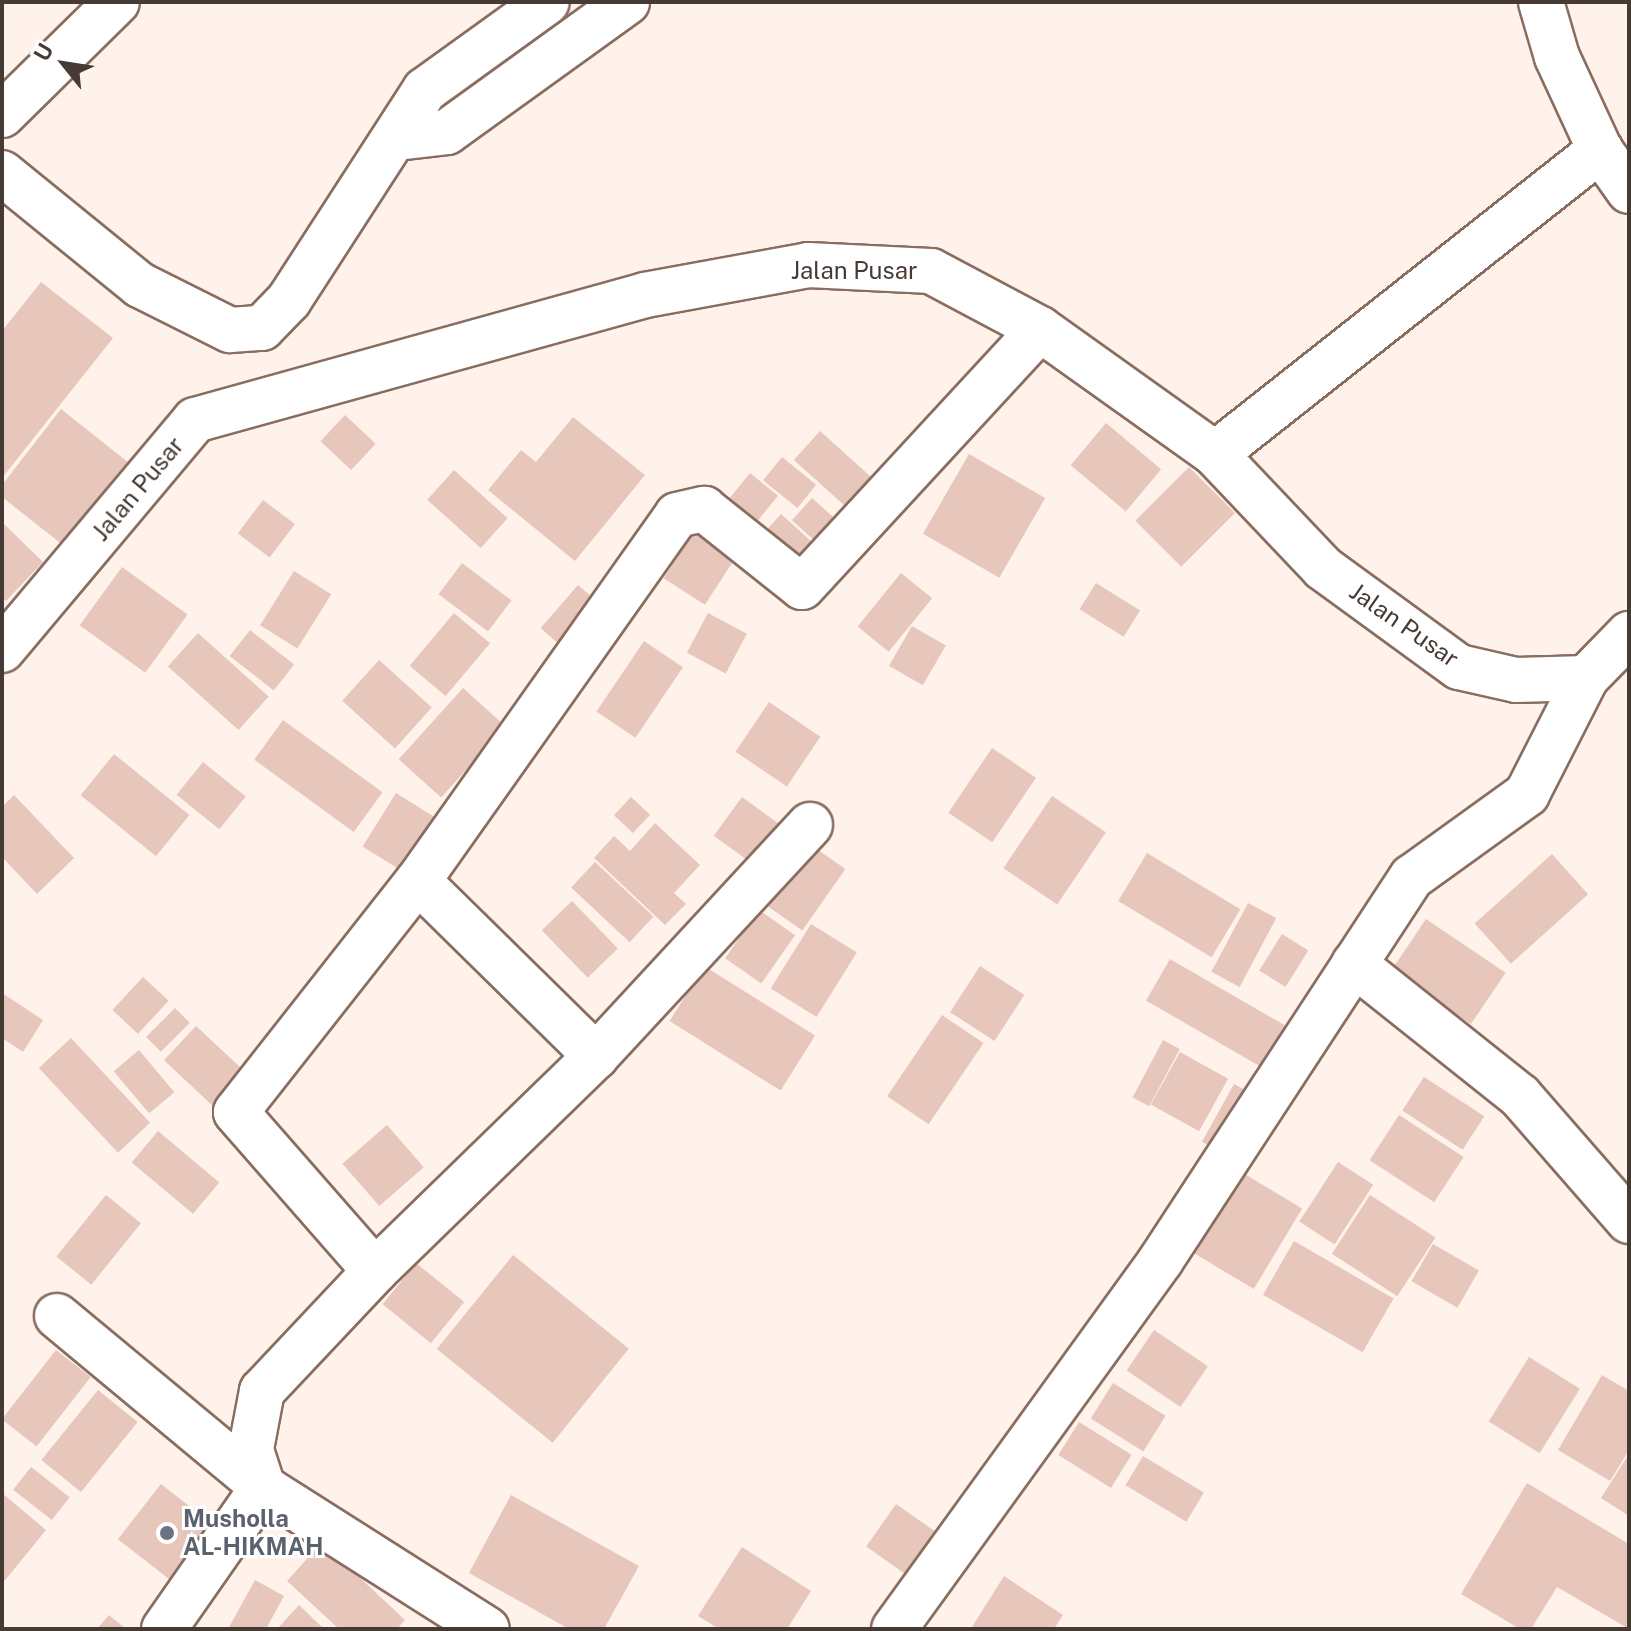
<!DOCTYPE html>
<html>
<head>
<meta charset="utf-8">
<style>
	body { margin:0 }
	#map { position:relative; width:1631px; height:1631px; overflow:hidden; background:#fef2eb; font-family:"Public Sans",sans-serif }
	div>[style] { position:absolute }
	.building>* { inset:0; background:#e7c6bc; transform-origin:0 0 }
	.roads { filter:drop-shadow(2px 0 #896e60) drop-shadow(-2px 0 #896e60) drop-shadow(0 2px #896e60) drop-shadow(0 -2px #896e60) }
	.minor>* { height:44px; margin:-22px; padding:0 22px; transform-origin:22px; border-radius:22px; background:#fff }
	.secondary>* { height:44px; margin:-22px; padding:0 22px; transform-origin:22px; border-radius:22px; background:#fff }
	.dots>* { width:22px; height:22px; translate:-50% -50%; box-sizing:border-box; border:4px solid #fff; border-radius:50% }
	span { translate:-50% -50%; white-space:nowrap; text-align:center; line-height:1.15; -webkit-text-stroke:6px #fff; paint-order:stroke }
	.street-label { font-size:24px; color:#463a34 }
	.worship-label { font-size:24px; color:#5b616d; font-weight:700 }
	.left { translate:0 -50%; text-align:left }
	.frame { position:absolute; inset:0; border:4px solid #463a34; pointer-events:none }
	.north { position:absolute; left:24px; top:24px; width:80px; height:80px; -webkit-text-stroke:6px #fff; paint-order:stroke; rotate:300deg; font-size:22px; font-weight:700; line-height:32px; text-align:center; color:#463a34 }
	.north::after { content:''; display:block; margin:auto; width:28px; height:36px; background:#463a34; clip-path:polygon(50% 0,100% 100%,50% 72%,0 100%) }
</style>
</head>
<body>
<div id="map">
	<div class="building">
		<div style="clip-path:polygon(41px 282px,113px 338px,2px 478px,2px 331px)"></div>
		<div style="clip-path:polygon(61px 409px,129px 463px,64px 546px,2px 497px,2px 485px)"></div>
		<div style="left:345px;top:415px;width:42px;height:36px;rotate:43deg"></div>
		<div style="clip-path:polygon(573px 417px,645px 475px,575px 561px,488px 490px,521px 450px,536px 462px)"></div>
		<div style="left:1106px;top:423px;width:72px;height:55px;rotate:40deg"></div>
		<div style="left:820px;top:431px;width:74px;height:39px;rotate:42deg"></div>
		<div style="left:969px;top:454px;width:88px;height:92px;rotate:30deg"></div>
		<div style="left:782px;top:457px;width:44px;height:30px;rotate:39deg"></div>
		<div style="left:1189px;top:467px;width:65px;height:76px;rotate:45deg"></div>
		<div style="left:454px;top:470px;width:72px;height:40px;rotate:42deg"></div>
		<div style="left:750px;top:473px;width:36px;height:47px;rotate:39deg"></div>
		<div style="left:812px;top:498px;width:46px;height:30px;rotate:42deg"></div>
		<div style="left:263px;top:500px;width:40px;height:42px;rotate:37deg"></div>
		<div style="left:781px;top:514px;width:54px;height:38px;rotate:42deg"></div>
		<div style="clip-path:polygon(2px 522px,43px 562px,6px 601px,2px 598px)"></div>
		<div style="left:697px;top:527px;width:49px;height:61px;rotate:33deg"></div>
		<div style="left:462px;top:563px;width:62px;height:39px;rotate:37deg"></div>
		<div style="left:122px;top:567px;width:81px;height:72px;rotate:36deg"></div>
		<div style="left:294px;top:571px;width:44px;height:64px;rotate:32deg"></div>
		<div style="left:901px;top:573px;width:40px;height:69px;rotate:39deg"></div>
		<div style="left:1096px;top:583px;width:52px;height:31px;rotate:32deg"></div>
		<div style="left:578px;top:585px;width:28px;height:57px;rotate:41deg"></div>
		<div style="left:454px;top:613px;width:47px;height:69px;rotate:40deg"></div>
		<div style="left:708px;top:613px;width:44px;height:45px;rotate:28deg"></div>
		<div style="left:912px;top:626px;width:39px;height:46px;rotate:30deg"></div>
		<div style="left:250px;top:630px;width:56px;height:33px;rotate:38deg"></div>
		<div style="left:198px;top:633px;width:95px;height:45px;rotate:42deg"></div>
		<div style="left:644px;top:641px;width:47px;height:85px;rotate:34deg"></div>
		<div style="left:379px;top:660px;width:71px;height:55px;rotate:42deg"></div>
		<div style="left:463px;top:688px;width:57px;height:96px;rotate:42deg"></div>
		<div style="left:769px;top:702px;width:62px;height:60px;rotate:34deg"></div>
		<div style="left:283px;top:720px;width:123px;height:49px;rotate:36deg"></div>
		<div style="left:992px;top:748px;width:53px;height:78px;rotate:34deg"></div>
		<div style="left:114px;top:754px;width:97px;height:53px;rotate:39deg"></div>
		<div style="left:203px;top:762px;width:55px;height:42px;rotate:39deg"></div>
		<div style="left:396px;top:793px;width:54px;height:63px;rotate:32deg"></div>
		<div style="clip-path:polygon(14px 795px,74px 858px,37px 894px,2px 857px,2px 807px)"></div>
		<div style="left:1052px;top:796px;width:65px;height:87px;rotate:34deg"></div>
		<div style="left:631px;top:797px;width:26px;height:25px;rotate:43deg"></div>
		<div style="left:742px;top:797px;width:57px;height:48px;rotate:36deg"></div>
		<div style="clip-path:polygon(655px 823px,700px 865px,674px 893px,686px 904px,665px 925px,594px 858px,614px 836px,630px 851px)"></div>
		<div style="left:811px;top:845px;width:42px;height:75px;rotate:35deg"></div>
		<div style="left:1147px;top:853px;width:109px;height:56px;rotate:31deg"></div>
		<div style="left:1552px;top:854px;width:54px;height:104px;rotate:48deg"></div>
		<div style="left:595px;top:862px;width:80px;height:35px;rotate:43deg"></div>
		<div style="left:572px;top:901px;width:66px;height:42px;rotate:46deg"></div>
		<div style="left:1248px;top:903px;width:32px;height:78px;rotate:28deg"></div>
		<div style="left:759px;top:910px;width:44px;height:59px;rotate:35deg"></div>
		<div style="left:1426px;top:919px;width:96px;height:62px;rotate:34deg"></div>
		<div style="left:811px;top:924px;width:54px;height:76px;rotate:32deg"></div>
		<div style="left:1282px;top:934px;width:31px;height:43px;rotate:32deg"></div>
		<div style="left:1170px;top:959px;width:135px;height:48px;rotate:30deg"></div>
		<div style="left:704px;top:966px;width:131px;height:65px;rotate:32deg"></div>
		<div style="left:980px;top:966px;width:53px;height:55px;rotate:33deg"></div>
		<div style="left:143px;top:977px;width:35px;height:45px;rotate:43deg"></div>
		<div style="clip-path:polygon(2px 993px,43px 1020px,23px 1052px,2px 1038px)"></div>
		<div style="left:175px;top:1008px;width:21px;height:41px;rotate:45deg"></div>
		<div style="left:942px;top:1015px;width:50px;height:98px;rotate:34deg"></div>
		<div style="left:196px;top:1026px;width:74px;height:47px;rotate:43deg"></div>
		<div style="left:71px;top:1038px;width:116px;height:44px;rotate:47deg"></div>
		<div style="left:1163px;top:1040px;width:19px;height:65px;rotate:28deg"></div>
		<div style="left:139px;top:1050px;width:55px;height:33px;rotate:50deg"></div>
		<div style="left:1180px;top:1052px;width:55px;height:60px;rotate:29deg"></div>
		<div style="left:1424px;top:1077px;width:72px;height:40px;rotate:33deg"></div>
		<div style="left:1234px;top:1084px;width:26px;height:66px;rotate:29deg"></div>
		<div style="left:1399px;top:1115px;width:77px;height:54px;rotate:33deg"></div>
		<div style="left:387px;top:1125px;width:56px;height:59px;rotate:49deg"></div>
		<div style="left:158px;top:1131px;width:80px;height:41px;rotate:40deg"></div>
		<div style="left:1338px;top:1162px;width:42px;height:71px;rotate:33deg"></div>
		<div style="left:1243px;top:1173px;width:69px;height:94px;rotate:31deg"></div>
		<div style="left:106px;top:1195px;width:45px;height:79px;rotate:39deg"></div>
		<div style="left:1370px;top:1195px;width:78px;height:70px;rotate:33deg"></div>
		<div style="left:1294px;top:1241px;width:115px;height:62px;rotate:30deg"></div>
		<div style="left:1433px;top:1244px;width:53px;height:43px;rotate:30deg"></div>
		<div style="left:513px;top:1255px;width:149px;height:121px;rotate:39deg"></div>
		<div style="left:416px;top:1263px;width:62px;height:53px;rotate:39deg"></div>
		<div style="left:1154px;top:1330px;width:65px;height:49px;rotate:34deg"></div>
		<div style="left:56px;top:1350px;width:44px;height:88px;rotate:38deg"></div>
		<div style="left:1529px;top:1357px;width:60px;height:76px;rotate:32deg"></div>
		<div style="clip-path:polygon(1602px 1375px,1629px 1391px,1629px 1450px,1610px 1481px,1558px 1450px)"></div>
		<div style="left:1113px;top:1383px;width:62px;height:42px;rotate:32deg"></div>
		<div style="left:98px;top:1390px;width:51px;height:90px;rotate:39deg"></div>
		<div style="left:1079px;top:1422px;width:62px;height:39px;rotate:32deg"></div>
		<div style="clip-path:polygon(1629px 1454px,1629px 1516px,1601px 1498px)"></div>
		<div style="left:1143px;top:1456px;width:71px;height:34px;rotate:31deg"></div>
		<div style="left:31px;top:1467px;width:49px;height:29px;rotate:38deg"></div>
		<div style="clip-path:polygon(1527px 1483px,1629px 1544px,1629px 1629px,1557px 1587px,1531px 1629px,1520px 1629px,1461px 1594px)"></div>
		<div style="left:161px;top:1484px;width:71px;height:70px;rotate:38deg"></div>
		<div style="clip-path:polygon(2px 1493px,46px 1530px,2px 1584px)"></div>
		<div style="clip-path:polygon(511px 1495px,639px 1566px,604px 1629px,569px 1629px,469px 1573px)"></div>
		<div style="left:896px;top:1504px;width:55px;height:52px;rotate:35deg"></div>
		<div style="clip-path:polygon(322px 1542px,405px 1620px,397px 1629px,339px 1629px,287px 1581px)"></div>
		<div style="clip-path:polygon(742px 1547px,811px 1591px,787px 1629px,719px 1629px,698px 1616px)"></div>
		<div style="clip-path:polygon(1004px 1576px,1063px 1615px,1054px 1629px,972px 1627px)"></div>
		<div style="clip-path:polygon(255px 1580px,284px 1596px,266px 1629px,228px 1629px)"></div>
		<div style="clip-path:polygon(299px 1605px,324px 1629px,277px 1629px)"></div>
		<div style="clip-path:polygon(109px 1615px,126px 1629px,97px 1629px)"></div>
	</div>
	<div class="roads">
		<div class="minor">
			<div style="left:2px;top:115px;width:161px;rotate:-44.5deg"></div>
			<div style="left:397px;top:138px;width:50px;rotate:-6.8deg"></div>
			<div style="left:447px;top:132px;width:222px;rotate:-35.8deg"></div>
			<div style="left:2px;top:173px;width:178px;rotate:39.1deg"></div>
			<div style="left:140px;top:285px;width:101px;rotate:26.6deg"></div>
			<div style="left:230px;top:330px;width:32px;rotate:-4deg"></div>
			<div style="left:262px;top:328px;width:39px;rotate:-46deg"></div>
			<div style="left:289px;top:300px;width:250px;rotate:-57.1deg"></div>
			<div style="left:425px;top:90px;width:150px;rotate:-35.8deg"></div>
			<div style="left:1215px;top:454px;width:491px;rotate:-38.3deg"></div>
			<div style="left:2px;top:650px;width:300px;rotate:-50deg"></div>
			<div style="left:195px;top:420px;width:467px;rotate:-15.5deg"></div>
			<div style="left:645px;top:295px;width:166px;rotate:-10.4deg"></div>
			<div style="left:808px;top:265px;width:123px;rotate:2.8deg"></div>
			<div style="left:931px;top:271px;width:123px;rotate:28deg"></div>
			<div style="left:1040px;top:329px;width:215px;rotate:35.5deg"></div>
			<div style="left:1215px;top:454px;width:157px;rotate:46.5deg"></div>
			<div style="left:1323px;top:568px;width:168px;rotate:36.1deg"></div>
			<div style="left:1459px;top:667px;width:58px;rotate:12.8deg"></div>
			<div style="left:1516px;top:680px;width:70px;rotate:-1.6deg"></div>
			<div style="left:1586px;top:678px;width:62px;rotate:-45.7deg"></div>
			<div style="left:418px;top:881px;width:250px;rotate:44.5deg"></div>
			<div style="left:1354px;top:964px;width:212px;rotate:38.5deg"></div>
			<div style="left:1520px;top:1096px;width:166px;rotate:48.9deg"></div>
			<div style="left:375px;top:1271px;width:308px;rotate:-44.2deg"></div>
			<div style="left:596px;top:1056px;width:315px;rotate:-47.2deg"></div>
			<div style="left:57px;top:1316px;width:268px;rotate:39.7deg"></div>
			<div style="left:263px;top:1487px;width:265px;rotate:32.4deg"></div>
			<div style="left:263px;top:1487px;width:40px;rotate:-108deg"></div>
			<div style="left:251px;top:1449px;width:59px;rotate:-79.3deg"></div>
			<div style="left:262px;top:1391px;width:165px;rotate:-46.7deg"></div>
			<div style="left:375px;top:1271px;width:211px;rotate:-131.2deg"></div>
			<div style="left:236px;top:1112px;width:294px;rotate:-51.8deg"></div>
			<div style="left:418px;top:881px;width:448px;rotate:-54.7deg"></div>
			<div style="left:677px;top:515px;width:28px;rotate:-13deg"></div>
			<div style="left:704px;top:509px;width:125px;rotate:38.5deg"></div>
			<div style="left:802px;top:587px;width:351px;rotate:-47.3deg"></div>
			<div style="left:164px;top:1629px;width:173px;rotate:-55.1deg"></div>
			<div style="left:894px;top:1629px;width:455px;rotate:-54.1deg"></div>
			<div style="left:1161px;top:1260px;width:458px;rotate:-56.8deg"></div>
			<div style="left:1412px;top:877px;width:142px;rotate:-35.8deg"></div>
			<div style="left:1527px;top:794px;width:130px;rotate:-63deg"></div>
		</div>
		<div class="secondary">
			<div style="left:1541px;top:2px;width:57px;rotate:73.8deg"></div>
			<div style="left:1557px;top:57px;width:102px;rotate:65.2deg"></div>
			<div style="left:1600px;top:150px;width:50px;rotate:54.7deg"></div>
		</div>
	</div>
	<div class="dots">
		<div style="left:167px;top:1533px;background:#6b7280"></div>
	</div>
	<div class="street-label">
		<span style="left:854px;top:271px">Jalan Pusar</span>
		<span style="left:138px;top:489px;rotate:-50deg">Jalan Pusar</span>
		<span style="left:1404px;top:625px;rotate:35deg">Jalan Pusar</span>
	</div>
	<div class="worship-label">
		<span class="left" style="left:183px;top:1533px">Musholla<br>AL-HIKMAH</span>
	</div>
	<div class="frame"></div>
	<div class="north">U</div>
</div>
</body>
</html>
